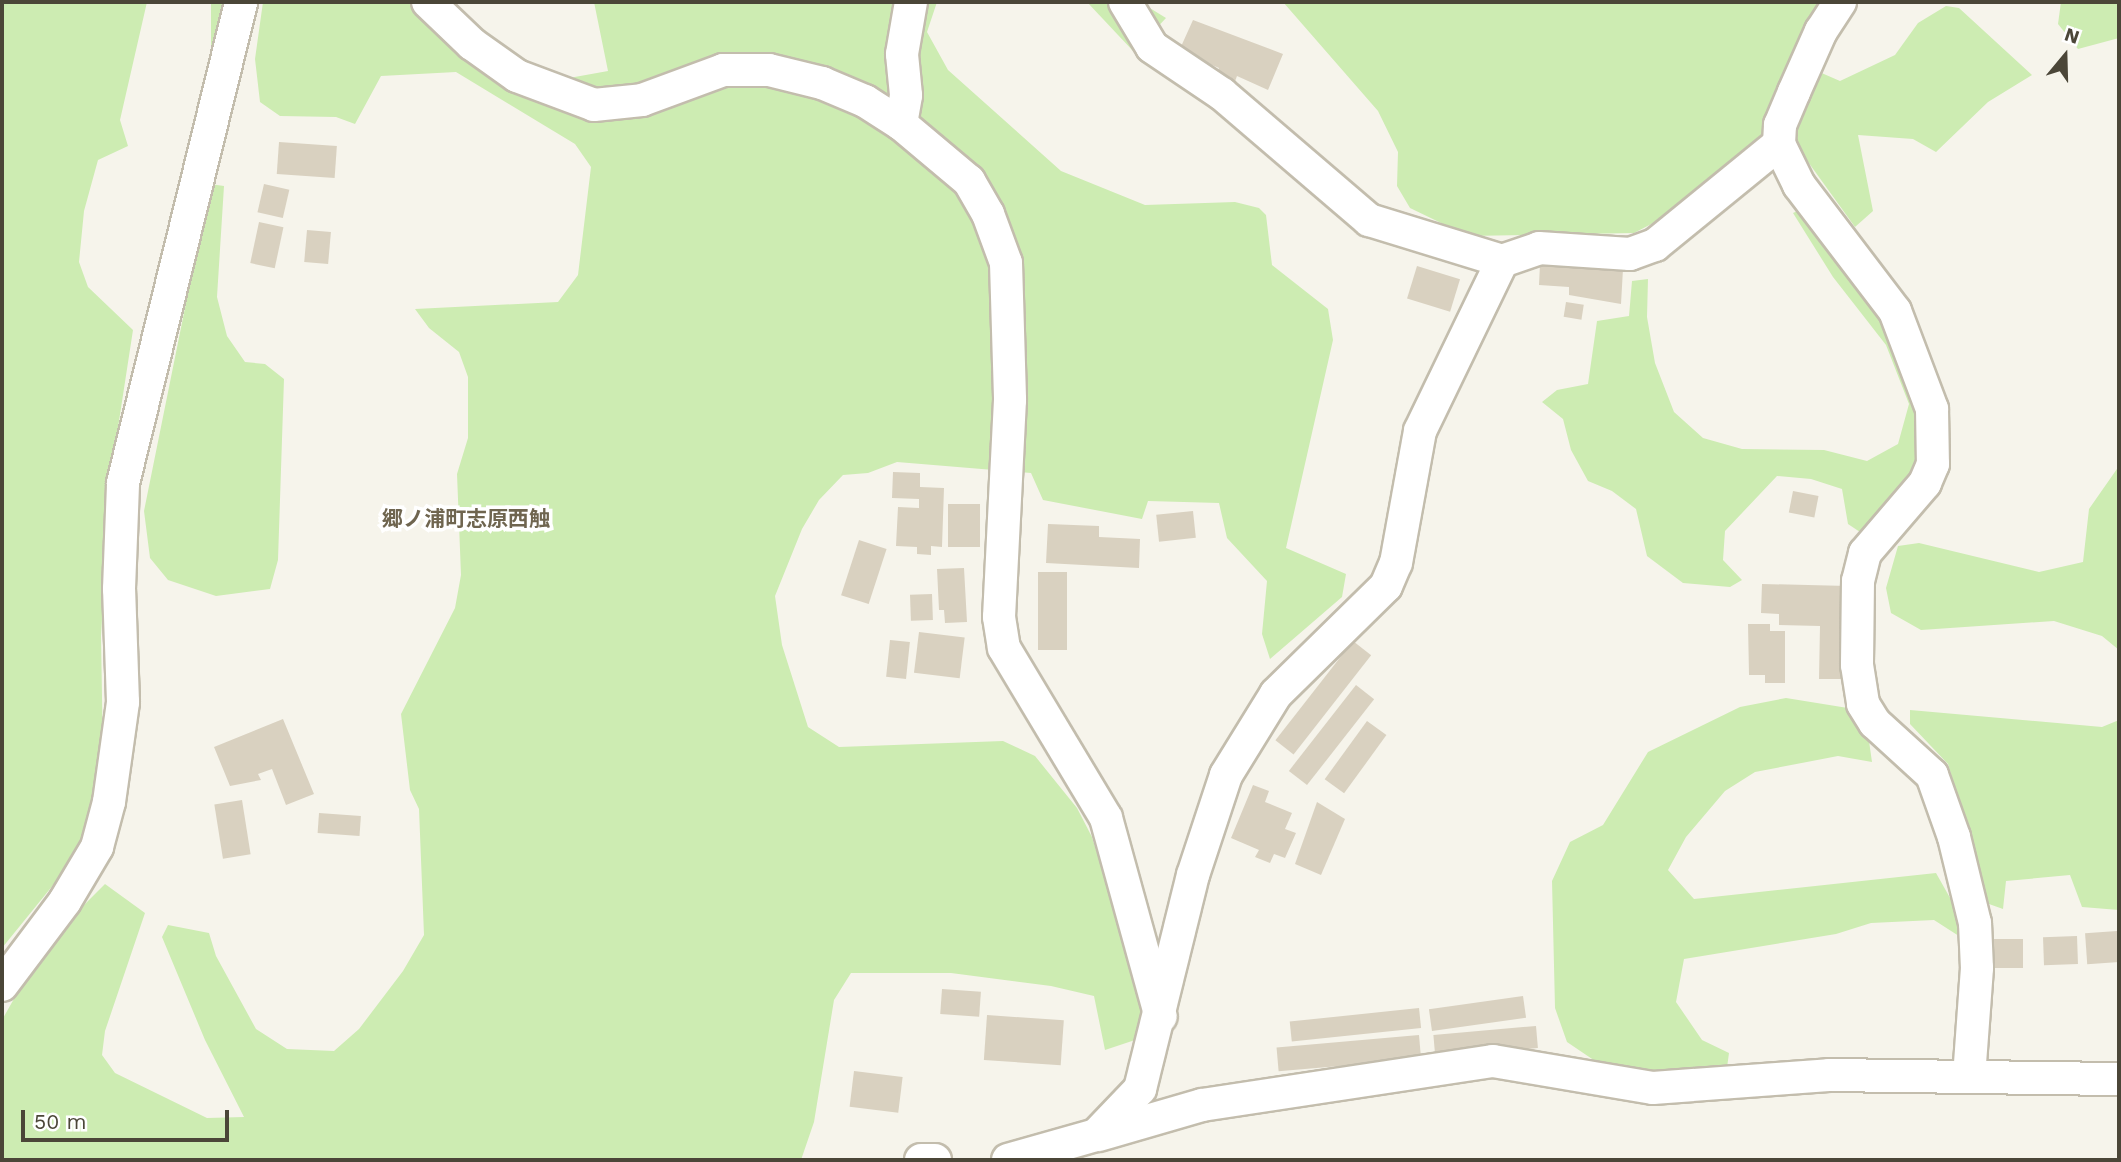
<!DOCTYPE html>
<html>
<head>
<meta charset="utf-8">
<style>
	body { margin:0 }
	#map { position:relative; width:2121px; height:1162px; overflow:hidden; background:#f6f4eb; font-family:"Work Sans","Noto Sans JP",sans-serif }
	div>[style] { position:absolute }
	.green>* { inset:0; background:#cdecb2; transform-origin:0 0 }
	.building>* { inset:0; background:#d9d1c0; transform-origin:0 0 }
	.roads { filter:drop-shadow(2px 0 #c3bdad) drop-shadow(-2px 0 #c3bdad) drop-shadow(0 2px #c3bdad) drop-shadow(0 -2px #c3bdad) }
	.minor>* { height:32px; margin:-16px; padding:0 16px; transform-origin:16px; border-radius:16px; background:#fff }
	span { translate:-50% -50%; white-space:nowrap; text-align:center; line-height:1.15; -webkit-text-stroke:7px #fff; paint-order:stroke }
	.quarter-label { font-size:21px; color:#6f654f; font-weight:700 }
	.frame { position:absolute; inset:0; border:4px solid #4b4638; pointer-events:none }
	.north { position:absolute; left:2030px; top:21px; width:70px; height:70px; -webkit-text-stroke:5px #fff; paint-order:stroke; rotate:19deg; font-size:19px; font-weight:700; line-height:28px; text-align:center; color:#4b4638 }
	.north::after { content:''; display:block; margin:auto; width:24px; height:32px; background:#4b4638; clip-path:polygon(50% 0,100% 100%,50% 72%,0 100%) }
	.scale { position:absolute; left:21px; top:1110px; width:208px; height:32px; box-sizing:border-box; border:4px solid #4b4638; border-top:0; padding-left:9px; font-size:21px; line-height:24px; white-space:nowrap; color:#4b4638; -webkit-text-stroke:5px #fff; paint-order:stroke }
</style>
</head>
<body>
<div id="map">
	<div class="green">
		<div style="clip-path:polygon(2px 2px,147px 2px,120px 120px,128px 146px,98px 160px,84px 211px,79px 262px,88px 287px,133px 330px,111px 473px,101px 636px,103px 757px,94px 809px,71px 863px,2px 948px)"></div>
		<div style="left:211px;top:2px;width:13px;height:124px"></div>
		<div style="clip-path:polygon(263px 2px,412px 2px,427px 18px,558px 80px,608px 71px,594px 2px,937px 2px,927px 32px,948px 70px,1061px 171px,1145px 205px,1235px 202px,1259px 208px,1266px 215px,1272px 265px,1328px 309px,1333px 340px,1286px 548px,1346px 574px,1342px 597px,1270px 659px,1262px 634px,1267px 581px,1227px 538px,1219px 503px,1148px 501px,1142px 519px,1043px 500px,1031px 473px,897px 462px,868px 473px,843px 475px,819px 500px,802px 529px,775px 596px,782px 645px,808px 727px,839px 747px,1003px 741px,1035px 756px,1077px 808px,1092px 837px,1144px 1005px,1135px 1040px,1105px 1050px,1094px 996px,1051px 986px,951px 973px,851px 973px,834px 1000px,814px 1122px,801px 1160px,2px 1160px,2px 1020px,45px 944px,105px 884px,145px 913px,105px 1031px,102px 1055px,115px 1073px,207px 1118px,244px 1117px,205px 1040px,162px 937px,168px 925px,209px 933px,216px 956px,256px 1029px,287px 1049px,334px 1051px,359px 1029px,403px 971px,424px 935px,419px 809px,410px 790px,401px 714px,455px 608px,461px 575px,457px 474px,468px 438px,468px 377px,459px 352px,429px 328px,415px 309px,558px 302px,578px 275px,591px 167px,575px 144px,456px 72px,381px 76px,355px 124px,336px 117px,280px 116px,260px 102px,255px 59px)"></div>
		<div style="clip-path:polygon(1087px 2px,1140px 2px,1166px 18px,1134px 52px)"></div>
		<div style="clip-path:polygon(1283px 2px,1826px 2px,1794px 61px,1840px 81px,1895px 55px,1918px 23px,1946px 6px,1959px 8px,2032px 75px,1988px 102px,1936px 152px,1913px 139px,1858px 135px,1873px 211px,1855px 227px,1798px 148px,1767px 134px,1661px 219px,1634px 233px,1468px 236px,1410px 208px,1397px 186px,1398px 152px,1378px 111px)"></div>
		<div style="clip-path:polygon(2061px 2px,2119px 2px,2119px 38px,2078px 49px,2058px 24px)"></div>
		<div style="clip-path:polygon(210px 184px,224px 186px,217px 297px,227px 336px,245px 362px,265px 364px,284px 379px,278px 560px,270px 589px,216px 596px,168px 580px,150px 558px,144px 511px)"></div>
		<div style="clip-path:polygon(1802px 209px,1884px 314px,1924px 412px,1920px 470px,1863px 534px,1848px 524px,1842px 489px,1811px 479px,1777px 476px,1725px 531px,1723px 560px,1742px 580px,1730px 587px,1683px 583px,1647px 556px,1636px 509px,1612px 491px,1588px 481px,1571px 450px,1563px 419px,1542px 402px,1557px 390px,1588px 384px,1597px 321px,1629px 316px,1632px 281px,1648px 279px,1647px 317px,1655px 363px,1674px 412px,1703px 438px,1742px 449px,1824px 450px,1867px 461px,1898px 444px,1909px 404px,1886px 345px,1833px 277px,1793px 213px)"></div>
		<div style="clip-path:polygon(2119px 466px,2119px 650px,2102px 636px,2054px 621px,1921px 630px,1891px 613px,1886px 588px,1898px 546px,1919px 543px,2039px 572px,2083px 562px,2089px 509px)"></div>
		<div style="clip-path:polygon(1786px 698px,1854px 709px,1868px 734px,1872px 762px,1838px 756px,1755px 772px,1725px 791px,1686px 837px,1668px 870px,1694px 899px,1936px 873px,1958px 912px,1962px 938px,1934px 920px,1871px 923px,1836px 934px,1684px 959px,1676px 1002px,1702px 1040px,1729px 1053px,1726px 1075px,1648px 1077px,1601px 1065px,1567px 1042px,1555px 1008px,1552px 881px,1570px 842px,1603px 825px,1648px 752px,1740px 707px)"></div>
		<div style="clip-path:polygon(1910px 710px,2102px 727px,2119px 720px,2119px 910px,2082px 907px,2070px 875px,2006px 881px,2003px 909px,1989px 904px,1948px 764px,1910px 724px)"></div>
	</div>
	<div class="building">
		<div style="clip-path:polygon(1193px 20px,1283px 54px,1268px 90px,1237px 76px,1234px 84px,1216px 76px,1219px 68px,1179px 51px)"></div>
		<div style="left:279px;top:142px;width:58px;height:32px;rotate:4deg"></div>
		<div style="left:264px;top:184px;width:26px;height:29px;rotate:13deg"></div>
		<div style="left:259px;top:222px;width:25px;height:42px;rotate:12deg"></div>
		<div style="left:307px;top:230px;width:24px;height:32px;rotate:5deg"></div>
		<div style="clip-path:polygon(1540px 264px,1623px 269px,1621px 304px,1569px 295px,1569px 287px,1539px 285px)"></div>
		<div style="left:1417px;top:266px;width:45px;height:34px;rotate:17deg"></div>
		<div style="left:1566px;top:302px;width:18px;height:15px;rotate:9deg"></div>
		<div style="clip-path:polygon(893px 472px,920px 473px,920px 487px,944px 488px,942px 547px,931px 546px,931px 555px,917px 554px,917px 547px,896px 546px,898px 507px,919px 508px,919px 499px,892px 498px)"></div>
		<div style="left:1793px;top:491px;width:26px;height:22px;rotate:11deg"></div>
		<div style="left:948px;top:504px;width:32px;height:43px"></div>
		<div style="left:1193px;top:511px;width:27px;height:37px;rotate:84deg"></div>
		<div style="clip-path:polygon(1048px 524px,1099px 526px,1099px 537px,1140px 539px,1139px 568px,1046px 563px)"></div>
		<div style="left:859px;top:540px;width:29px;height:58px;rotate:18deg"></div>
		<div style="clip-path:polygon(964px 568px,967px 622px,945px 623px,944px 610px,939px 610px,937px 569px)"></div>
		<div style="left:1038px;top:572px;width:29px;height:78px"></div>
		<div style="clip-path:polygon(1762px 584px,1848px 586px,1845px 679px,1819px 679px,1820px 626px,1779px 625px,1779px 614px,1761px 613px)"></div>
		<div style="left:932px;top:594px;width:26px;height:22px;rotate:88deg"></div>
		<div style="clip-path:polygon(1748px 624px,1770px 624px,1770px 631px,1785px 631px,1785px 683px,1765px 683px,1765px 675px,1749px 675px)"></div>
		<div style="left:919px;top:632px;width:46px;height:41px;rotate:7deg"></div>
		<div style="left:890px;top:640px;width:20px;height:37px;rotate:6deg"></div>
		<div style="left:1353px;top:641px;width:23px;height:126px;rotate:38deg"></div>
		<div style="left:1356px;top:685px;width:23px;height:109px;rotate:38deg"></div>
		<div style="clip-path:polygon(283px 719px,314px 794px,286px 805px,272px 769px,258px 774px,261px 780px,230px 786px,214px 747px)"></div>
		<div style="left:1367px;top:721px;width:24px;height:72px;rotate:36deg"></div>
		<div style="clip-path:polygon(1253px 785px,1269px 791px,1265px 802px,1292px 813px,1285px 829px,1296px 833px,1285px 858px,1274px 854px,1270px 863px,1255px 857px,1259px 850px,1231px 838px)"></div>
		<div style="left:242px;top:800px;width:55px;height:28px;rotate:81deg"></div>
		<div style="clip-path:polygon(1317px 802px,1345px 819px,1321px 875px,1295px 864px)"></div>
		<div style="left:319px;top:813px;width:42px;height:20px;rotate:4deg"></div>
		<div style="left:2117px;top:931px;width:31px;height:32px;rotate:86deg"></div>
		<div style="left:2077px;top:936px;width:28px;height:34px;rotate:88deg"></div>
		<div style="left:1990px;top:939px;width:33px;height:29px"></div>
		<div style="left:942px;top:989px;width:39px;height:25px;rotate:4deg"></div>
		<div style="left:1523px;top:996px;width:22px;height:95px;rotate:82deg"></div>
		<div style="left:1419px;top:1008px;width:20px;height:130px;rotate:84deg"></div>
		<div style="left:987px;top:1015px;width:77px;height:45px;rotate:4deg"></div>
		<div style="left:1536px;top:1026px;width:22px;height:103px;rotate:85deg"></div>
		<div style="left:1419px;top:1035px;width:24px;height:143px;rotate:85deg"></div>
		<div style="left:854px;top:1071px;width:49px;height:36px;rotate:7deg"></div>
	</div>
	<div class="roads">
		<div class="minor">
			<div style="left:428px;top:2px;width:61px;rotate:43.7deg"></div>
			<div style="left:472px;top:44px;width:55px;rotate:35.4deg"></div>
			<div style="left:517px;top:76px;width:82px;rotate:20.6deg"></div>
			<div style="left:594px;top:105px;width:48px;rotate:-5.9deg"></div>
			<div style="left:642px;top:100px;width:86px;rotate:-20.3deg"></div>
			<div style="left:723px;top:70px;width:46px"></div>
			<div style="left:769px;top:70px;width:55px;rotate:13.8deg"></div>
			<div style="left:822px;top:83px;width:47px;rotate:22.7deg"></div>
			<div style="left:865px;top:101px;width:43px;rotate:32.6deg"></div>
			<div style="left:901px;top:124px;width:89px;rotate:40deg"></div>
			<div style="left:969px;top:181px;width:38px;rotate:60deg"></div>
			<div style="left:988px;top:214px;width:52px;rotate:69.8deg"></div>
			<div style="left:1006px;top:263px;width:137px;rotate:88.3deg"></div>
			<div style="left:1010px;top:400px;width:217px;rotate:92.9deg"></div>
			<div style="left:999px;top:617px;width:31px;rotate:81deg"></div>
			<div style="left:1004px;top:648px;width:198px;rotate:59deg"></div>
			<div style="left:1106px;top:818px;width:206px;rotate:74.6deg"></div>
			<div style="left:1125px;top:2px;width:52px;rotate:59deg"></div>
			<div style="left:1152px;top:47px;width:84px;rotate:33.9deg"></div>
			<div style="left:1222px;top:94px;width:194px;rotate:40.6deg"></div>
			<div style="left:1369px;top:220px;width:139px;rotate:17.1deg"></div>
			<div style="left:1840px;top:2px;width:35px;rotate:123deg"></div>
			<div style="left:1821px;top:31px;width:67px;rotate:113.9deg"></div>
			<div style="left:1794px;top:92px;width:36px;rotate:113deg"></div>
			<div style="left:1780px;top:125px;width:19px;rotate:93deg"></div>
			<div style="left:1779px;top:144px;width:46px;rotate:64deg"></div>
			<div style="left:1799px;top:185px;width:158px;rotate:52.7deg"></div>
			<div style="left:1895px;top:311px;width:105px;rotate:69.3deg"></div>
			<div style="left:1932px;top:409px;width:55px;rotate:89deg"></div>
			<div style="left:1933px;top:464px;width:21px;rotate:113deg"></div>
			<div style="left:1925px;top:483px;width:92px;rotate:130.6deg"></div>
			<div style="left:1865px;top:553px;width:29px;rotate:104deg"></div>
			<div style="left:1858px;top:581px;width:84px;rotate:90.7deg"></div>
			<div style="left:1857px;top:665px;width:39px;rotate:81deg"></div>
			<div style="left:1863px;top:704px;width:22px;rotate:58deg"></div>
			<div style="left:1875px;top:723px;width:77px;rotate:42.4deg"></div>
			<div style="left:1932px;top:775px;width:66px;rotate:70.5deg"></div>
			<div style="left:1954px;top:837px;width:89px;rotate:76.3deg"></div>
			<div style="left:1975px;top:923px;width:45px;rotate:87.5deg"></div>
			<div style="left:1977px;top:968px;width:108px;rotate:94.2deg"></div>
			<div style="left:901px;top:124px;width:29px;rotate:-80deg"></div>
			<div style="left:906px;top:95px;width:41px;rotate:-95.6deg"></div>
			<div style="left:902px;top:54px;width:53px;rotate:-80.2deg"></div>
			<div style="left:2px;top:985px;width:105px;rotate:-53.1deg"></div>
			<div style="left:65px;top:901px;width:63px;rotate:-59.3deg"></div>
			<div style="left:97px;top:847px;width:47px;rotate:-75.1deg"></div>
			<div style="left:109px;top:802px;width:101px;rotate:-82deg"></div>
			<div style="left:123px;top:702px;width:113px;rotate:-92deg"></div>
			<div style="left:119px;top:589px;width:106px;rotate:-87.8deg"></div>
			<div style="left:123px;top:483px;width:495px;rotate:-76.2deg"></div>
			<div style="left:1099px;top:1135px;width:107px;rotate:-16.2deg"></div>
			<div style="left:1202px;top:1105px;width:294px;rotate:-8.6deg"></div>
			<div style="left:1493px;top:1061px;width:162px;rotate:9.6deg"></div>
			<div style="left:1653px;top:1088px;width:176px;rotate:-4.2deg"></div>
			<div style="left:1829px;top:1075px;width:290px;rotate:0.8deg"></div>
			<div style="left:921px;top:1160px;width:14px"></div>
			<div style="left:1008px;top:1160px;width:91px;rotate:-15.9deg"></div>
			<div style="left:1096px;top:1135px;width:64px;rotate:-46.3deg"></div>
			<div style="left:1140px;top:1089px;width:220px;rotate:-76.1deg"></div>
			<div style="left:1193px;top:875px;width:105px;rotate:-71.7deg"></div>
			<div style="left:1226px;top:775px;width:95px;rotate:-58.3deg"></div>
			<div style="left:1276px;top:694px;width:154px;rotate:-44.5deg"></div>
			<div style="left:1386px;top:586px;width:25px;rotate:-67deg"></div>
			<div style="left:1396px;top:563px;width:134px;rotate:-79.7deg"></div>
			<div style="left:1420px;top:431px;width:189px;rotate:-64.2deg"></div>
			<div style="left:1502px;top:261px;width:39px;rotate:-19deg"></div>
			<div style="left:1539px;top:248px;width:91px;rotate:3.8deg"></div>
			<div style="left:1630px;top:254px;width:27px;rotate:-20deg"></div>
			<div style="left:1655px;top:245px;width:160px;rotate:-39.2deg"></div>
		</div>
	</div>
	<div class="quarter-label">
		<span style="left:466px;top:519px">郷ノ浦町志原西触</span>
	</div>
	<div class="frame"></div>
	<div class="north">N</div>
	<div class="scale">50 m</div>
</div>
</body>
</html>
